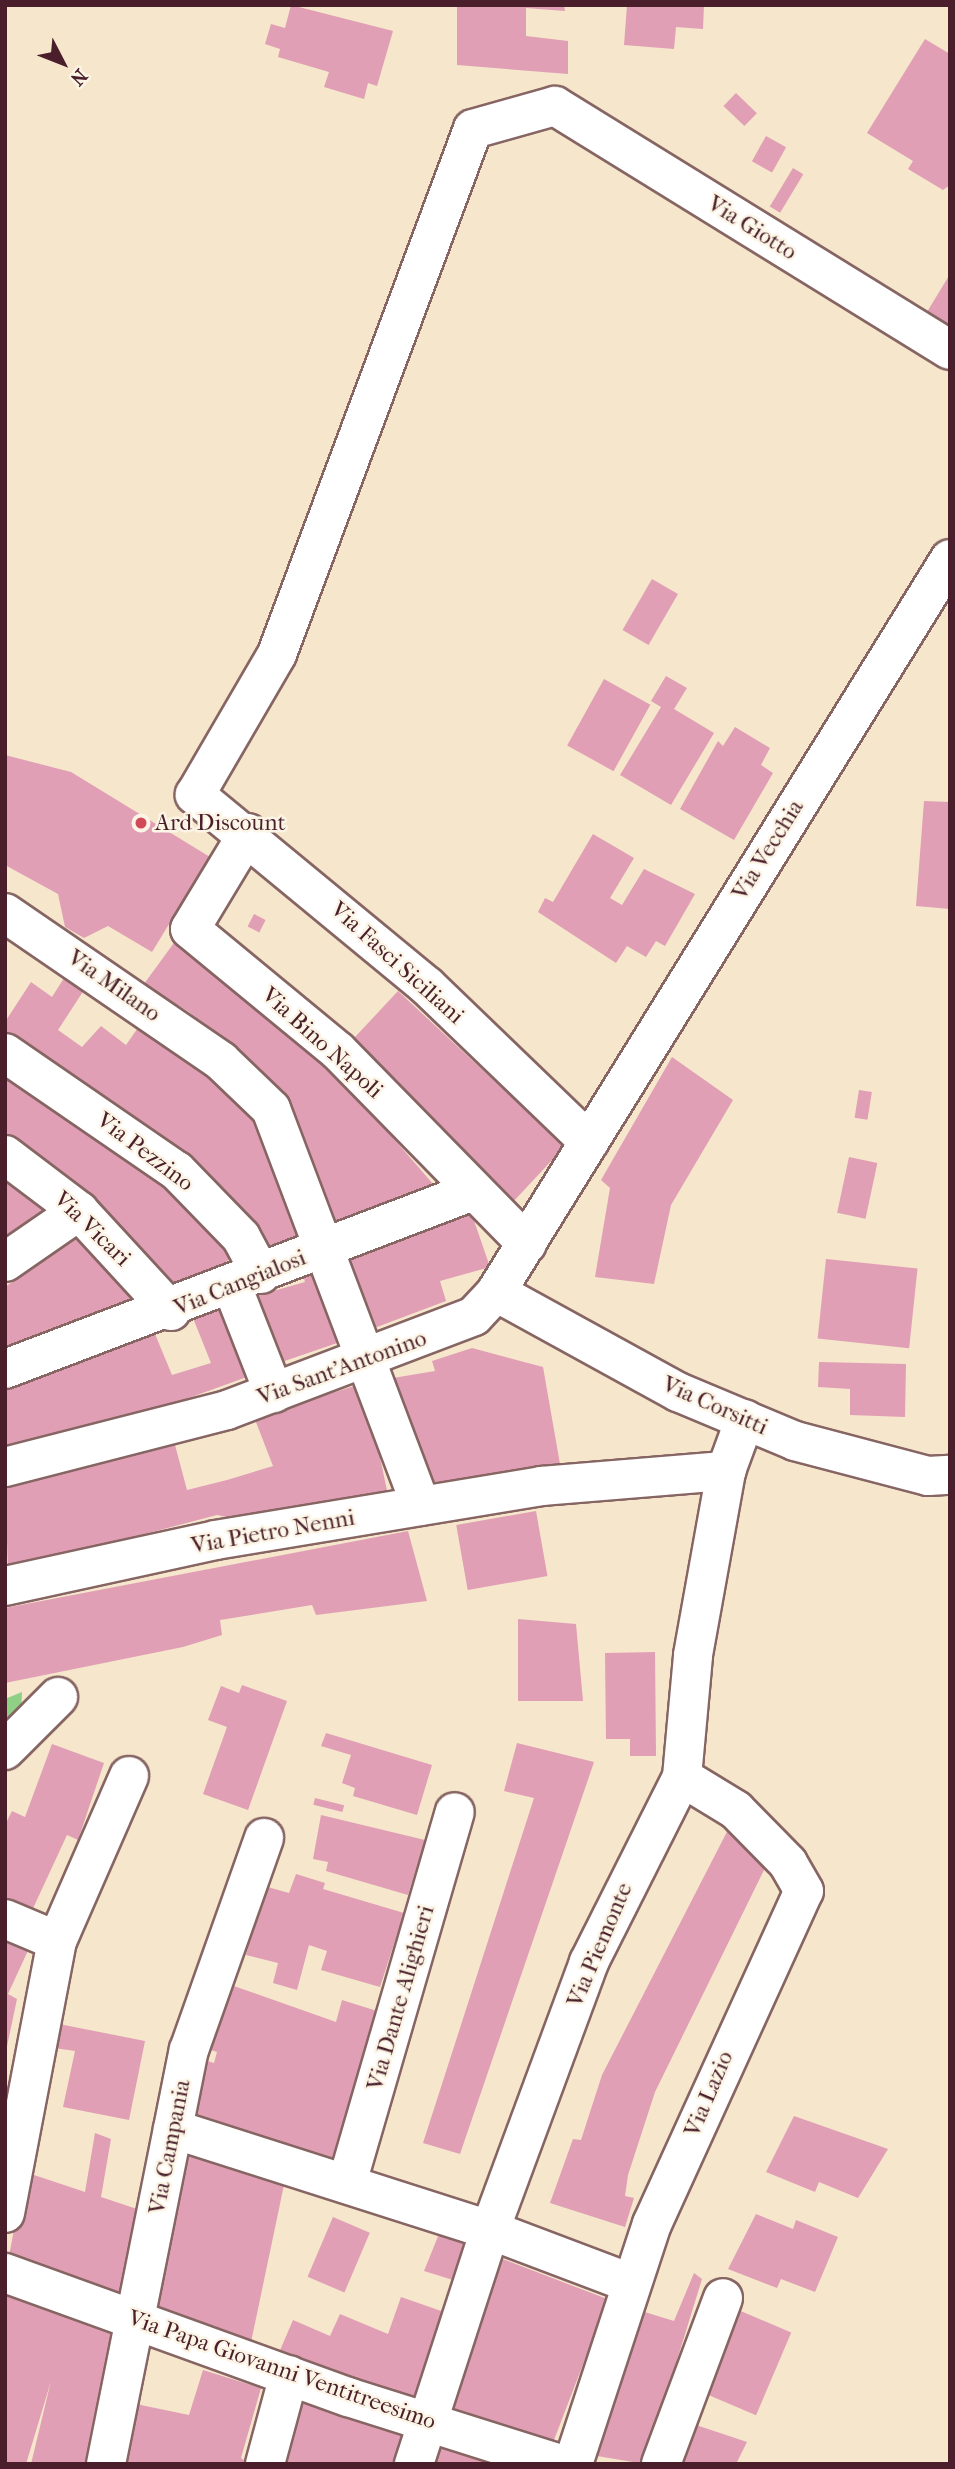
<!DOCTYPE html>
<html>
<head>
<meta charset="utf-8">
<style>
	body { margin:0 }
	#map { position:relative; width:955px; height:2469px; overflow:hidden; background:#f5e6cc; font-family:"IM FELL French Canon",serif }
	div>[style] { position:absolute }
	.green>* { inset:0; background:#8fcf86 }
	.building>* { inset:0; background:#e09fb5; transform-origin:0 0 }
	.roads { filter:drop-shadow(2px 0 #866563) drop-shadow(-2px 0 #866563) drop-shadow(0 2px #866563) drop-shadow(0 -2px #866563) }
	.minor>* { height:38px; margin:-19px; padding:0 19px; transform-origin:19px; border-radius:19px; background:#fff }
	.dots>* { width:19px; height:19px; translate:-50% -50%; box-sizing:border-box; border:4px solid #fcf5e5; border-radius:50% }
	span { translate:-50% -50%; white-space:nowrap; text-align:center; line-height:1.15; -webkit-text-stroke:5px #fcf5e5; paint-order:stroke }
	.street-label { font-size:23px; color:#4a1f2b }
	.poi-label { font-size:23px; color:#4a1f2b }
	.left { translate:0 -50%; text-align:left }
	.frame { position:absolute; inset:0; border:7px solid #4a1f2b; pointer-events:none }
	.north { position:absolute; left:28px; top:28px; width:70px; height:70px; -webkit-text-stroke:5px #fcf5e5; paint-order:stroke; rotate:132deg; font-size:19px; font-weight:700; line-height:28px; text-align:center; color:#4a1f2b }
	.north::after { content:''; display:block; margin:auto; width:24px; height:32px; background:#4a1f2b; clip-path:polygon(50% 0,100% 100%,50% 72%,0 100%) }
</style>
</head>
<body>
<div id="map">
	<div class="green">
		<div style="clip-path:polygon(22px 1692px,21px 1712px,5px 1730px,5px 1699px)"></div>
	</div>
	<div class="building">
		<div style="clip-path:polygon(291px 5px,393px 31px,377px 86px,368px 83px,364px 99px,324px 87px,329px 72px,278px 57px,280px 49px,265px 44px,271px 24px,285px 28px)"></div>
		<div style="clip-path:polygon(457px 5px,564px 5px,565px 11px,526px 8px,526px 36px,568px 41px,568px 74px,457px 65px)"></div>
		<div style="clip-path:polygon(627px 5px,704px 5px,703px 29px,676px 27px,674px 49px,624px 45px)"></div>
		<div style="clip-path:polygon(925px 39px,950px 54px,950px 185px,943px 190px,908px 169px,913px 161px,867px 133px)"></div>
		<div style="left:736px;top:93px;width:29px;height:18px;rotate:44deg"></div>
		<div style="left:766px;top:136px;width:23px;height:29px;rotate:29deg"></div>
		<div style="left:793px;top:168px;width:12px;height:45px;rotate:31deg"></div>
		<div style="clip-path:polygon(950px 274px,950px 326px,927px 312px)"></div>
		<div style="left:652px;top:579px;width:30px;height:59px;rotate:30deg"></div>
		<div style="clip-path:polygon(666px 676px,687px 688px,674px 709px,714px 733px,671px 805px,620px 775px,661px 707px,651px 701px)"></div>
		<div style="left:604px;top:679px;width:53px;height:76px;rotate:29deg"></div>
		<div style="clip-path:polygon(735px 727px,770px 748px,761px 765px,773px 773px,734px 840px,680px 809px,718px 741px,723px 746px)"></div>
		<div style="clip-path:polygon(5px 755px,71px 772px,210px 857px,152px 952px,108px 926px,84px 938px,65px 927px,58px 894px,5px 865px)"></div>
		<div style="clip-path:polygon(924px 801px,950px 802px,950px 909px,916px 906px)"></div>
		<div style="clip-path:polygon(593px 834px,634px 858px,610px 898px,622px 905px,644px 869px,695px 894px,665px 946px,656px 941px,646px 957px,627px 946px,616px 963px,538px 912px,545px 898px,553px 902px)"></div>
		<div style="left:254px;top:914px;width:13px;height:14px;rotate:27deg"></div>
		<div style="clip-path:polygon(176px 940px,328px 1063px,440px 1192px,333px 1233px,270px 1087px,275px 1085px,189px 1012px,144px 984px)"></div>
		<div style="clip-path:polygon(66px 975px,86px 987px,58px 1030px,82px 1047px,101px 1026px,126px 1045px,142px 1022px,254px 1111px,307px 1240px,263px 1255px,5px 1037px,5px 1022px,31px 982px,52px 997px)"></div>
		<div style="left:398px;top:991px;width:228px;height:75px;rotate:43deg"></div>
		<div style="clip-path:polygon(672px 1057px,733px 1100px,671px 1205px,654px 1284px,595px 1277px,610px 1188px,601px 1180px)"></div>
		<div style="clip-path:polygon(5px 1064px,132px 1153px,237px 1253px,184px 1296px,5px 1148px)"></div>
		<div style="left:859px;top:1090px;width:13px;height:28px;rotate:9deg"></div>
		<div style="left:849px;top:1157px;width:29px;height:57px;rotate:12deg"></div>
		<div style="clip-path:polygon(5px 1170px,62px 1208px,5px 1246px)"></div>
		<div style="clip-path:polygon(471px 1212px,490px 1267px,440px 1281px,446px 1301px,369px 1330px,343px 1258px)"></div>
		<div style="clip-path:polygon(87px 1230px,144px 1297px,5px 1354px,5px 1287px)"></div>
		<div style="left:826px;top:1259px;width:92px;height:80px;rotate:6deg"></div>
		<div style="clip-path:polygon(317px 1270px,343px 1341px,273px 1365px,245px 1299px,305px 1282px,303px 1275px)"></div>
		<div style="clip-path:polygon(222px 1309px,247px 1377px,111px 1426px,5px 1449px,5px 1377px,155px 1334px,172px 1375px,211px 1363px,193px 1318px)"></div>
		<div style="clip-path:polygon(472px 1348px,543px 1367px,560px 1464px,423px 1489px,393px 1378px,435px 1371px,432px 1361px)"></div>
		<div style="clip-path:polygon(819px 1362px,906px 1364px,905px 1417px,850px 1415px,850px 1389px,818px 1387px)"></div>
		<div style="clip-path:polygon(364px 1383px,388px 1495px,237px 1519px,217px 1515px,8px 1570px,5px 1488px,175px 1445px,187px 1490px,227px 1480px,273px 1466px,254px 1417px)"></div>
		<div style="left:536px;top:1511px;width:66px;height:81px;rotate:80deg"></div>
		<div style="clip-path:polygon(408px 1531px,427px 1601px,316px 1615px,312px 1605px,220px 1620px,222px 1635px,183px 1647px,5px 1683px,5px 1608px)"></div>
		<div style="clip-path:polygon(518px 1619px,576px 1624px,583px 1701px,518px 1701px)"></div>
		<div style="clip-path:polygon(655px 1652px,656px 1756px,630px 1756px,630px 1739px,606px 1739px,605px 1653px)"></div>
		<div style="clip-path:polygon(242px 1685px,287px 1701px,248px 1810px,203px 1794px,227px 1727px,208px 1720px,221px 1686px,239px 1693px)"></div>
		<div style="clip-path:polygon(326px 1733px,432px 1765px,417px 1815px,353px 1796px,355px 1788px,342px 1783px,351px 1755px,321px 1746px)"></div>
		<div style="clip-path:polygon(517px 1743px,594px 1762px,460px 2154px,423px 2143px,534px 1798px,504px 1791px)"></div>
		<div style="clip-path:polygon(52px 1744px,104px 1763px,78px 1840px,67px 1835px,29px 1917px,5px 1906px,5px 1825px,12px 1811px,25px 1817px)"></div>
		<div style="left:315px;top:1798px;width:30px;height:7px;rotate:14deg"></div>
		<div style="clip-path:polygon(321px 1815px,425px 1840px,408px 1895px,326px 1871px,328px 1862px,313px 1859px)"></div>
		<div style="clip-path:polygon(732px 1822px,765px 1868px,655px 2092px,628px 2175px,625px 2196px,634px 2198px,625px 2227px,550px 2203px,573px 2139px,581px 2140px,602px 2075px)"></div>
		<div style="clip-path:polygon(296px 1874px,325px 1883px,323px 1889px,404px 1913px,380px 1987px,321px 1970px,327px 1951px,309px 1945px,297px 1990px,273px 1983px,278px 1963px,246px 1955px,264px 1886px,289px 1893px)"></div>
		<div style="clip-path:polygon(5px 1934px,31px 1944px,8px 1994px,17px 1999px,6px 2051px)"></div>
		<div style="clip-path:polygon(231px 1985px,336px 2022px,342px 2000px,377px 2011px,332px 2168px,190px 2118px,204px 2060px,214px 2063px,217px 2052px,211px 2050px)"></div>
		<div style="clip-path:polygon(59px 2024px,145px 2041px,129px 2120px,63px 2107px,75px 2051px,54px 2048px)"></div>
		<div style="clip-path:polygon(794px 2116px,888px 2149px,858px 2198px,819px 2182px,815px 2192px,766px 2172px)"></div>
		<div style="clip-path:polygon(95px 2133px,111px 2139px,101px 2197px,143px 2211px,125px 2299px,9px 2256px,25px 2172px,85px 2192px)"></div>
		<div style="clip-path:polygon(183px 2147px,285px 2180px,250px 2347px,151px 2310px)"></div>
		<div style="clip-path:polygon(756px 2214px,793px 2229px,796px 2220px,838px 2237px,815px 2292px,781px 2279px,777px 2288px,728px 2269px)"></div>
		<div style="left:333px;top:2217px;width:40px;height:65px;rotate:23deg"></div>
		<div style="clip-path:polygon(443px 2224px,459px 2230px,455px 2241px,465px 2244px,453px 2280px,424px 2271px)"></div>
		<div style="left:495px;top:2256px;width:121px;height:160px;rotate:21deg"></div>
		<div style="clip-path:polygon(694px 2273px,702px 2279px,645px 2464px,591px 2455px,638px 2310px,674px 2321px)"></div>
		<div style="clip-path:polygon(5px 2283px,120px 2326px,89px 2464px,31px 2464px,51px 2381px,26px 2464px,5px 2464px)"></div>
		<div style="clip-path:polygon(401px 2297px,447px 2313px,415px 2406px,278px 2355px,293px 2320px,330px 2336px,340px 2314px,388px 2334px)"></div>
		<div style="left:736px;top:2309px;width:60px;height:90px;rotate:23deg"></div>
		<div style="clip-path:polygon(203px 2370px,261px 2388px,241px 2458px,249px 2464px,119px 2464px,131px 2403px,189px 2415px)"></div>
		<div style="clip-path:polygon(296px 2392px,408px 2428px,397px 2464px,276px 2464px)"></div>
		<div style="clip-path:polygon(696px 2425px,747px 2442px,736px 2464px,678px 2464px)"></div>
		<div style="clip-path:polygon(434px 2436px,526px 2464px,426px 2464px)"></div>
	</div>
	<div class="roads">
		<div class="minor">
			<div style="left:248px;top:833px;width:112px;rotate:121.1deg"></div>
			<div style="left:190px;top:929px;width:192px;rotate:39.5deg"></div>
			<div style="left:338px;top:1051px;width:270px;rotate:45.6deg"></div>
			<div style="left:5px;top:913px;width:262px;rotate:34.4deg"></div>
			<div style="left:221px;top:1061px;width:69px;rotate:43.8deg"></div>
			<div style="left:271px;top:1109px;width:424px;rotate:69.3deg"></div>
			<div style="left:5px;top:1053px;width:209px;rotate:34.5deg"></div>
			<div style="left:177px;top:1171px;width:92px;rotate:45.9deg"></div>
			<div style="left:241px;top:1237px;width:42px;rotate:61.6deg"></div>
			<div style="left:589px;top:1142px;width:225px;rotate:-136.1deg"></div>
			<div style="left:427px;top:986px;width:301px;rotate:-140.5deg"></div>
			<div style="left:195px;top:795px;width:163px;rotate:-59.8deg"></div>
			<div style="left:277px;top:654px;width:560px;rotate:-69.53deg"></div>
			<div style="left:473px;top:129px;width:85px;rotate:-15.7deg"></div>
			<div style="left:555px;top:106px;width:464px;rotate:31.7deg"></div>
			<div style="left:5px;top:1155px;width:93px;rotate:37.1deg"></div>
			<div style="left:79px;top:1211px;width:136px;rotate:47.4deg"></div>
			<div style="left:5px;top:1262px;width:90px;rotate:-34.6deg"></div>
			<div style="left:232px;top:1286px;width:115px;rotate:68.6deg"></div>
			<div style="left:496px;top:1292px;width:208px;rotate:28.8deg"></div>
			<div style="left:678px;top:1392px;width:127px;rotate:22.7deg"></div>
			<div style="left:795px;top:1441px;width:138px;rotate:14.7deg"></div>
			<div style="left:928px;top:1476px;width:22px;rotate:-3deg"></div>
			<div style="left:5px;top:1369px;width:501px;rotate:-20.82deg"></div>
			<div style="left:5px;top:1467px;width:229px;rotate:-14.4deg"></div>
			<div style="left:227px;top:1410px;width:264px;rotate:-20.8deg"></div>
			<div style="left:474px;top:1316px;width:33px;rotate:-47deg"></div>
			<div style="left:496px;top:1292px;width:862px;rotate:-58.23deg"></div>
			<div style="left:5px;top:1586px;width:216px;rotate:-12.3deg"></div>
			<div style="left:216px;top:1540px;width:330px;rotate:-9.4deg"></div>
			<div style="left:542px;top:1486px;width:185px;rotate:-4.7deg"></div>
			<div style="left:5px;top:1750px;width:75px;rotate:-45deg"></div>
			<div style="left:5px;top:1919px;width:56px;rotate:22.9deg"></div>
			<div style="left:173px;top:2129px;width:333px;rotate:17.7deg"></div>
			<div style="left:490px;top:2230px;width:150px;rotate:20.7deg"></div>
			<div style="left:347px;top:2183px;width:386px;rotate:-73.8deg"></div>
			<div style="left:5px;top:2213px;width:277px;rotate:-79.2deg"></div>
			<div style="left:57px;top:1941px;width:180px;rotate:-66.4deg"></div>
			<div style="left:5px;top:2273px;width:365px;rotate:19.9deg"></div>
			<div style="left:348px;top:2397px;width:223px;rotate:17.5deg"></div>
			<div style="left:106px;top:2464px;width:422px;rotate:-78.7deg"></div>
			<div style="left:189px;top:2050px;width:225px;rotate:-70.5deg"></div>
			<div style="left:265px;top:2464px;width:92px;rotate:-74.9deg"></div>
			<div style="left:414px;top:2464px;width:246px;rotate:-72deg"></div>
			<div style="left:490px;top:2230px;width:286px;rotate:-69.7deg"></div>
			<div style="left:589px;top:1962px;width:207px;rotate:-63.3deg"></div>
			<div style="left:682px;top:1777px;width:122px;rotate:-84.8deg"></div>
			<div style="left:693px;top:1655px;width:187px;rotate:-79.8deg"></div>
			<div style="left:726px;top:1471px;width:55px;rotate:-69.9deg"></div>
			<div style="left:573px;top:2464px;width:253px;rotate:-71.8deg"></div>
			<div style="left:652px;top:2224px;width:366px;rotate:-65.5deg"></div>
			<div style="left:804px;top:1891px;width:32px;rotate:-120deg"></div>
			<div style="left:788px;top:1863px;width:74px;rotate:-134.5deg"></div>
			<div style="left:736px;top:1810px;width:63px;rotate:-148.6deg"></div>
			<div style="left:661px;top:2464px;width:177px;rotate:-69.5deg"></div>
		</div>
	</div>
	<div class="dots">
		<div style="left:141px;top:823px;background:#d1495b"></div>
	</div>
	<div class="street-label">
		<span style="left:752px;top:228px;rotate:32deg">Via Giotto</span>
		<span style="left:768px;top:850px;rotate:-58deg">Via Vecchia</span>
		<span style="left:397px;top:963px;rotate:42deg">Via Fasci Siciliani</span>
		<span style="left:114px;top:986px;rotate:35deg">Via Milano</span>
		<span style="left:322px;top:1043px;rotate:42deg">Via Bino Napoli</span>
		<span style="left:145px;top:1152px;rotate:37deg">Via Pezzino</span>
		<span style="left:92px;top:1229px;rotate:44deg">Via Vicari</span>
		<span style="left:240px;top:1283px;rotate:-22deg">Via Cangialosi</span>
		<span style="left:342px;top:1368px;rotate:-20deg">Via Sant'Antonino</span>
		<span style="left:715px;top:1406px;rotate:24deg">Via Corsitti</span>
		<span style="left:273px;top:1532px;rotate:-10deg">Via Pietro Nenni</span>
		<span style="left:600px;top:1945px;rotate:-67deg">Via Piemonte</span>
		<span style="left:401px;top:1998px;rotate:-74deg">Via Dante Alighieri</span>
		<span style="left:709px;top:2094px;rotate:-67deg">Via Lazio</span>
		<span style="left:170px;top:2147px;rotate:-79deg">Via Campania</span>
		<span style="left:282px;top:2370px;rotate:19deg">Via Papa Giovanni Ventitreesimo</span>
	</div>
	<div class="poi-label">
		<span class="left" style="left:155px;top:823px">Ard Discount</span>
	</div>
	<div class="frame"></div>
	<div class="north">N</div>
</div>
</body>
</html>
